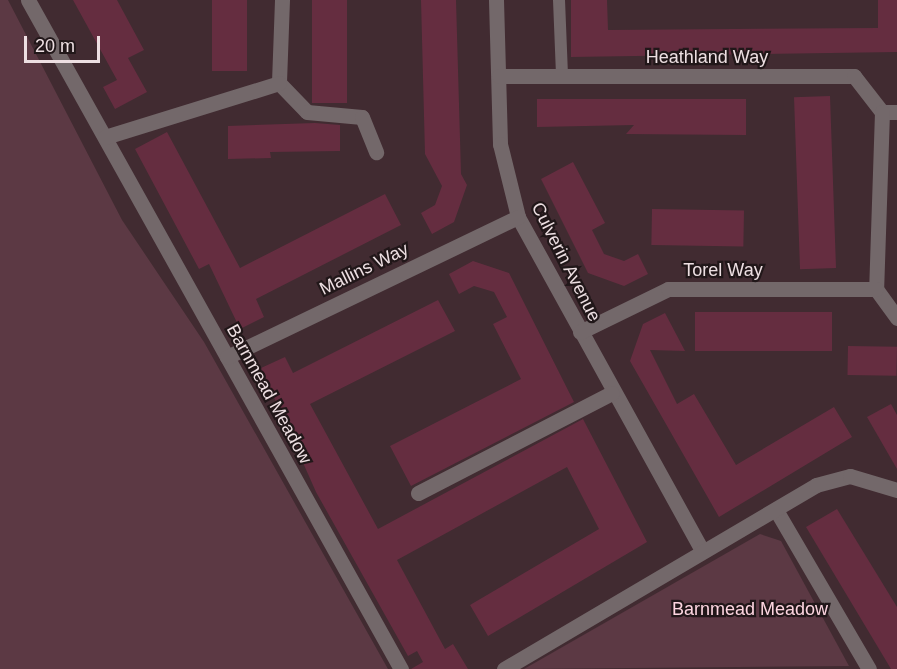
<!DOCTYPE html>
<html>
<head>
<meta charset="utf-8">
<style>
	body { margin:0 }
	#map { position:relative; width:897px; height:669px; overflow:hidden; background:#412b31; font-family:Helvetica,sans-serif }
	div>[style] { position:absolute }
	.green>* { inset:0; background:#5c3944 }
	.building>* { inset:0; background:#652d40; transform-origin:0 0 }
	.service>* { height:12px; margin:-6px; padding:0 6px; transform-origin:6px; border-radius:6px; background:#73686a }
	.minor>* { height:15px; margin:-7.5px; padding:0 7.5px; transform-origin:7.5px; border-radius:7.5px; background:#73686a }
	span { translate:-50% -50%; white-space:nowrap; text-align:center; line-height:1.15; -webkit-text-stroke:4.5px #211719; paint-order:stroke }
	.street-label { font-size:18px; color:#eddfe2 }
	.park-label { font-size:18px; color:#fdd5e0 }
	.scale { position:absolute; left:24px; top:36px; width:76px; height:27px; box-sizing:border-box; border:3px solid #eddfe2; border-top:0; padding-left:8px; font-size:18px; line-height:21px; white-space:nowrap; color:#eddfe2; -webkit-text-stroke:4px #211719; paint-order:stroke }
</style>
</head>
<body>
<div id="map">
	<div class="green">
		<div style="clip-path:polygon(0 0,8px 0,122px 220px,204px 342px,388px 669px,0 669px)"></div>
		<div style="clip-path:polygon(760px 534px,781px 541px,849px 666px,524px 669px)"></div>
	</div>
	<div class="building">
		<div style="clip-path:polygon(73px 0,117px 0,144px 50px,128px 58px,147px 92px,115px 109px,103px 87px,117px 80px)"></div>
		<div style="left:212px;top:0;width:35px;height:71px"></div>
		<div style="left:312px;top:0;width:35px;height:103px"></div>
		<div style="clip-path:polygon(421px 0,456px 0,461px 174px,467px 185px,454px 222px,432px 234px,421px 213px,435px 205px,442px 186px,425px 154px)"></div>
		<div style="clip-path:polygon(571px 0,607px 0,608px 30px,878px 28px,878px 0,897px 0,897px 52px,571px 57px)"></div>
		<div style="left:830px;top:96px;width:172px;height:36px;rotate:88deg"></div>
		<div style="clip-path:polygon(537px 99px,746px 99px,746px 135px,626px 134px,634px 125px,537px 127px)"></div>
		<div style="clip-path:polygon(315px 123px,340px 125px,340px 151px,270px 152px,271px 158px,228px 159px,228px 126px)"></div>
		<div style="clip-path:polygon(167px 132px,240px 268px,385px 194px,401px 225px,256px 299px,264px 317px,240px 329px,209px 264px,199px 269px,135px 149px)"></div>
		<div style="clip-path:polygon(573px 162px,605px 223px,592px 230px,604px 254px,624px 261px,638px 254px,648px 274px,624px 286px,588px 273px,541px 179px)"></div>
		<div style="left:652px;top:209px;width:92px;height:36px;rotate:1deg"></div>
		<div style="clip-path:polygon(473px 261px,509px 273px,574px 402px,411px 486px,390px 446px,521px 379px,493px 324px,507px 317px,494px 292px,474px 286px,459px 294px,449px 274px)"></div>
		<div style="clip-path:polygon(438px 300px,455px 331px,310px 404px,378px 529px,583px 419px,647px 542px,488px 636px,470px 605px,599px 529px,567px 467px,397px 560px,445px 649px,453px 644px,468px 669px,411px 669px,423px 662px,417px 651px,408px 656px,316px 492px,261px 368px,285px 357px,293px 373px)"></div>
		<div style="left:695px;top:312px;width:137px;height:39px"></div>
		<div style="clip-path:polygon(665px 313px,685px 351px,650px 350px,677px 404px,694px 394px,736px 465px,834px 407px,852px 437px,719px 517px,630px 361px,643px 324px)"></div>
		<div style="left:848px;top:346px;width:49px;height:29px;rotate:1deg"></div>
		<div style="clip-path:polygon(891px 404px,897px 415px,897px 469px,867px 417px)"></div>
		<div style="clip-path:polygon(837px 509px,897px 607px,897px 669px,891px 669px,806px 527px)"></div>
	</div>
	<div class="service">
		<div style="left:559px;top:0;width:76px;rotate:87.7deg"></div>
	</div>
	<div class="minor">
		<div style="left:28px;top:0;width:766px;rotate:60.86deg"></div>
		<div style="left:282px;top:0;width:83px;rotate:92.1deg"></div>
		<div style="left:279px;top:83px;width:40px;rotate:46deg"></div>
		<div style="left:307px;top:112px;width:55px;rotate:5.2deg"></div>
		<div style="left:362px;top:117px;width:38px;rotate:68deg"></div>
		<div style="left:496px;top:0;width:144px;rotate:88.4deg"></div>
		<div style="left:500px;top:144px;width:75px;rotate:76.1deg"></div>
		<div style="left:518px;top:217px;width:381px;rotate:61.1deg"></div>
		<div style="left:499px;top:76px;width:355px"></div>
		<div style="left:854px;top:76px;width:46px;rotate:52.1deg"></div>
		<div style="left:882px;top:112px;width:15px"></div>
		<div style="left:882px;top:112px;width:177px;rotate:91.9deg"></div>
		<div style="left:876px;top:289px;width:36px;rotate:54deg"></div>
		<div style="left:105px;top:137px;width:182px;rotate:-17.2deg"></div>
		<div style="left:580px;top:332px;width:98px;rotate:-26deg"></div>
		<div style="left:668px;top:289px;width:208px"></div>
		<div style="left:227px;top:357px;width:323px;rotate:-25.7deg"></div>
		<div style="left:418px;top:493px;width:218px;rotate:-27.3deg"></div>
		<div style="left:776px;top:510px;width:184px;rotate:59.7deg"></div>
		<div style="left:504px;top:669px;width:362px;rotate:-30.5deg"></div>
		<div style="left:816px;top:485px;width:35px;rotate:-15deg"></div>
		<div style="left:850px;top:476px;width:49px;rotate:16.6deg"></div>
	</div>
	<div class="street-label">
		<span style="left:707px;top:57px">Heathland Way</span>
		<span style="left:566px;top:262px;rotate:63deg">Culverin Avenue</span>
		<span style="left:364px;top:269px;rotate:-26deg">Mallins Way</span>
		<span style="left:723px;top:270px">Torel Way</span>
		<span style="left:269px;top:394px;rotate:61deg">Barnmead Meadow</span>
	</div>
	<div class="park-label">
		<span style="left:750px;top:609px">Barnmead Meadow</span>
	</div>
	<div class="scale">20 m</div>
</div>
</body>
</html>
